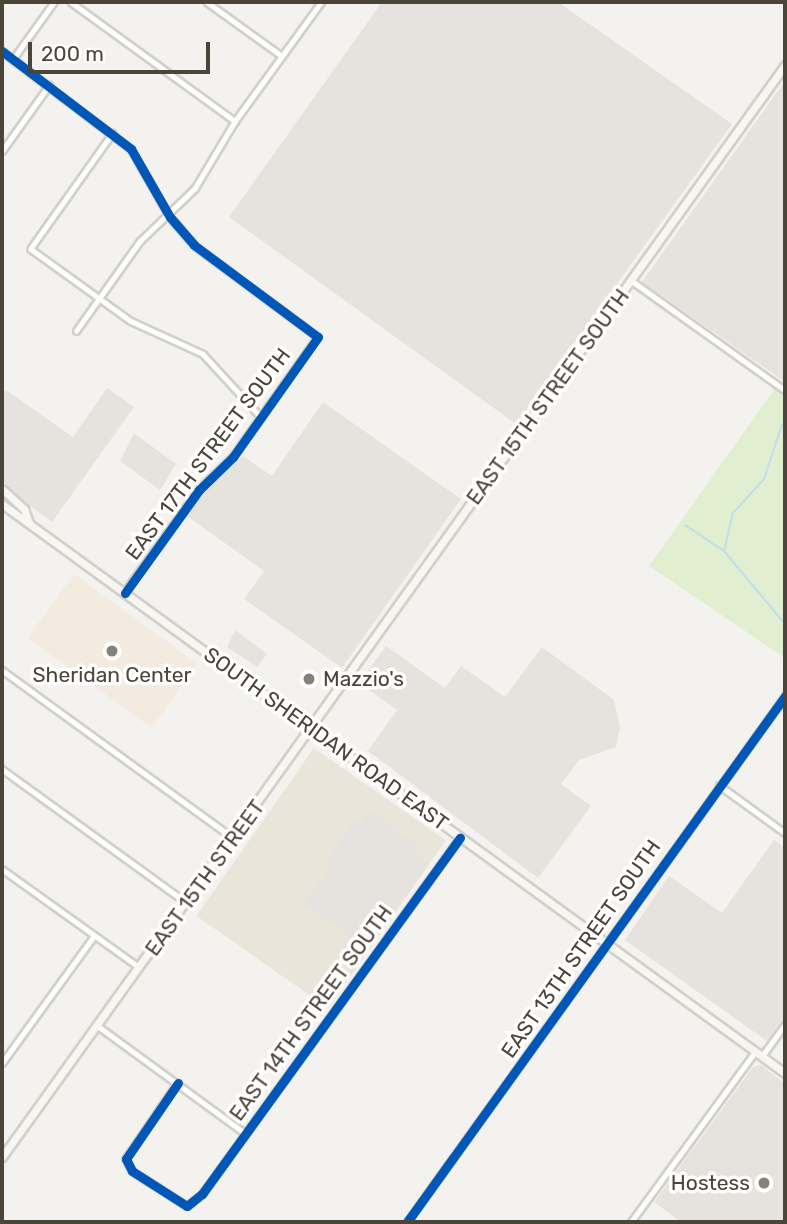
<!DOCTYPE html>
<html>
<head>
<meta charset="utf-8">
<style>
	body { margin:0 }
	#map { position:relative; width:787px; height:1224px; overflow:hidden; background:#f4f2ee; font-family:Rubik,sans-serif }
	div>[style] { position:absolute }
	.commercial>* { inset:0; background:#f3ebdf; transform-origin:0 0 }
	.industrial>* { inset:0; background:#e6e2de }
	.education>* { inset:0; background:#eae5da; transform-origin:0 0 }
	.green>* { inset:0; background:#e1eecf }
	.parking>* { inset:0; background:#e6e3df; transform-origin:0 0 }
	.stream>* { height:2px; margin:-1px; padding:0 1px; transform-origin:1px; border-radius:1px; background:#c0ddf1 }
	.roads { filter:drop-shadow(2px 0 #d2d0cb) drop-shadow(-2px 0 #d2d0cb) drop-shadow(0 2px #d2d0cb) drop-shadow(0 -2px #d2d0cb) }
	.minor>* { height:4.5px; margin:-2.25px; padding:0 2.25px; transform-origin:2.25px; border-radius:2.25px; background:#fdfdfc }
	.secondary>* { height:7px; margin:-3.5px; padding:0 3.5px; transform-origin:3.5px; border-radius:3.5px; background:#f7f6f1 }
	.cycleway>* { height:9px; margin:-4.5px; padding:0 4.5px; transform-origin:4.5px; border-radius:4.5px; background:#0057b8 }
	.dots>* { width:19px; height:19px; translate:-50% -50%; box-sizing:border-box; border:4px solid #fff; border-radius:50% }
	span { translate:-50% -50%; white-space:nowrap; text-align:center; line-height:1.15; -webkit-text-stroke:7px #fff; paint-order:stroke }
	.street-label { font-size:21px; color:#4b4439 }
	.poi-label { font-size:21px; color:#4b4439 }
	.left { translate:0 -50%; text-align:left }
	.right { translate:-100% -50%; text-align:right }
	.frame { position:absolute; inset:0; border:4px solid #4b4439; pointer-events:none }
	.scale { position:absolute; left:28px; top:42px; width:182px; height:32px; box-sizing:border-box; border:4px solid #4b4439; border-top:0; padding-left:9px; font-size:21px; line-height:24px; white-space:nowrap; color:#4b4439; -webkit-text-stroke:5px #fff; paint-order:stroke }
</style>
</head>
<body>
<div id="map">
	<div class="commercial">
		<div style="left:74px;top:574px;width:153px;height:79px;rotate:36deg"></div>
	</div>
	<div class="industrial">
		<div style="clip-path:polygon(382px 2px,558px 2px,732px 124px,516px 424px,229px 217px)"></div>
		<div style="clip-path:polygon(785px 81px,785px 382px,642px 282px)"></div>
		<div style="clip-path:polygon(323px 402px,461px 499px,342px 668px,244px 599px,264px 571px,187px 516px,199px 498px,243px 456px,272px 476px)"></div>
		<div style="clip-path:polygon(386px 646px,445px 688px,461px 666px,505px 697px,542px 647px,614px 700px,620px 727px,616px 747px,579px 760px,561px 784px,591px 806px,538px 878px,368px 751px,397px 710px,359px 683px)"></div>
		<div style="clip-path:polygon(774px 840px,785px 848px,785px 1015px,767px 1041px,625px 940px,669px 876px,722px 913px)"></div>
		<div style="clip-path:polygon(761px 1065px,785px 1084px,785px 1222px,681px 1222px,654px 1202px,753px 1067px)"></div>
	</div>
	<div class="education">
		<div style="left:314px;top:748px;width:161px;height:205px;rotate:35deg"></div>
	</div>
	<div class="green">
		<div style="clip-path:polygon(776px 387px,785px 394px,785px 658px,649px 566px)"></div>
	</div>
	<div class="parking">
		<div style="clip-path:polygon(107px 388px,134px 407px,52px 522px,7px 489px,9px 486px,2px 480px,2px 396px,6px 390px,73px 437px)"></div>
		<div style="clip-path:polygon(134px 433px,176px 464px,160px 490px,120px 461px)"></div>
		<div style="clip-path:polygon(235px 630px,267px 654px,257px 667px,227px 647px)"></div>
		<div style="left:467px;top:797px;width:45px;height:14px;rotate:35deg"></div>
		<div style="clip-path:polygon(369px 810px,419px 847px,416px 852px,428px 865px,367px 950px,304px 904px,331px 865px,326px 860px,355px 820px,360px 823px)"></div>
	</div>
	<div class="stream">
		<div style="left:685px;top:525px;width:47px;rotate:33.7deg"></div>
		<div style="left:724px;top:551px;width:95px;rotate:50.1deg"></div>
		<div style="left:724px;top:551px;width:39px;rotate:-77deg"></div>
		<div style="left:733px;top:513px;width:46px;rotate:-47.6deg"></div>
		<div style="left:764px;top:479px;width:57px;rotate:-71.6deg"></div>
	</div>
	<div class="roads">
		<div class="minor">
			<div style="left:71px;top:2px;width:203px;rotate:36deg"></div>
			<div style="left:207px;top:2px;width:92px;rotate:35.8deg"></div>
			<div style="left:2px;top:51px;width:162px;rotate:37.2deg"></div>
			<div style="left:131px;top:149px;width:78px;rotate:60.2deg"></div>
			<div style="left:170px;top:217px;width:37px;rotate:49deg"></div>
			<div style="left:194px;top:245px;width:154px;rotate:36.6deg"></div>
			<div style="left:318px;top:337px;width:147px;rotate:125.3deg"></div>
			<div style="left:233px;top:457px;width:47px;rotate:135.9deg"></div>
			<div style="left:199px;top:490px;width:126px;rotate:126deg"></div>
			<div style="left:13px;top:59px;width:70px;rotate:-54.3deg"></div>
			<div style="left:113px;top:133px;width:142px;rotate:125.3deg"></div>
			<div style="left:31px;top:249px;width:123px;rotate:35.8deg"></div>
			<div style="left:131px;top:321px;width:79px;rotate:24.6deg"></div>
			<div style="left:203px;top:354px;width:86px;rotate:47.4deg"></div>
			<div style="left:2px;top:151px;width:81px;rotate:-54.5deg"></div>
			<div style="left:632px;top:281px;width:188px;rotate:35.5deg"></div>
			<div style="left:76px;top:331px;width:110px;rotate:-54.6deg"></div>
			<div style="left:140px;top:241px;width:76px;rotate:-43.9deg"></div>
			<div style="left:195px;top:188px;width:78px;rotate:-59.2deg"></div>
			<div style="left:235px;top:121px;width:147px;rotate:-54.1deg"></div>
			<div style="left:2px;top:670px;width:286px;rotate:36deg"></div>
			<div style="left:2px;top:769px;width:227px;rotate:35.9deg"></div>
			<div style="left:719px;top:785px;width:82px;rotate:36deg"></div>
			<div style="left:2px;top:869px;width:168px;rotate:35.6deg"></div>
			<div style="left:98px;top:1026px;width:182px;rotate:36.1deg"></div>
			<div style="left:762px;top:1056px;width:39px;rotate:-54deg"></div>
			<div style="left:2px;top:1063px;width:157px;rotate:-54.1deg"></div>
			<div style="left:178px;top:1083px;width:92px;rotate:124.4deg"></div>
			<div style="left:126px;top:1159px;width:13px;rotate:63deg"></div>
			<div style="left:132px;top:1171px;width:65px;rotate:32.5deg"></div>
			<div style="left:187px;top:1206px;width:19px;rotate:-39deg"></div>
			<div style="left:202px;top:1194px;width:440px;rotate:-54.1deg"></div>
			<div style="left:407px;top:1222px;width:648px;rotate:-54.3deg"></div>
			<div style="left:631px;top:1222px;width:210px;rotate:-53.9deg"></div>
		</div>
		<div class="secondary">
			<div style="left:2px;top:489px;width:30px;rotate:42deg"></div>
			<div style="left:24px;top:509px;width:15px;rotate:70deg"></div>
			<div style="left:2px;top:504px;width:968px;rotate:36.01deg"></div>
			<div style="left:2px;top:1157px;width:1344px;rotate:-54.36deg"></div>
		</div>
	</div>
	<div class="cycleway">
		<div style="left:2px;top:51px;width:162px;rotate:37.2deg"></div>
		<div style="left:131px;top:149px;width:78px;rotate:60.2deg"></div>
		<div style="left:170px;top:217px;width:37px;rotate:49deg"></div>
		<div style="left:194px;top:245px;width:154px;rotate:36.6deg"></div>
		<div style="left:318px;top:337px;width:147px;rotate:125.3deg"></div>
		<div style="left:233px;top:457px;width:47px;rotate:135.9deg"></div>
		<div style="left:199px;top:490px;width:127px;rotate:125.7deg"></div>
		<div style="left:178px;top:1083px;width:92px;rotate:124.4deg"></div>
		<div style="left:126px;top:1159px;width:13px;rotate:63deg"></div>
		<div style="left:132px;top:1171px;width:65px;rotate:32.5deg"></div>
		<div style="left:187px;top:1206px;width:19px;rotate:-39deg"></div>
		<div style="left:202px;top:1194px;width:440px;rotate:-54.1deg"></div>
		<div style="left:407px;top:1222px;width:648px;rotate:-54.3deg"></div>
	</div>
	<div class="dots">
		<div style="left:112px;top:651px;background:#868178"></div>
		<div style="left:309px;top:679px;background:#868178"></div>
		<div style="left:764px;top:1183px;background:#868178"></div>
	</div>
	<div class="street-label">
		<span style="left:548px;top:397px;rotate:-54deg">EAST 15TH STREET SOUTH</span>
		<span style="left:208px;top:454px;rotate:-53deg">EAST 17TH STREET SOUTH</span>
		<span style="left:326px;top:739px;rotate:36deg">SOUTH SHERIDAN ROAD EAST</span>
		<span style="left:205px;top:878px;rotate:-54deg">EAST 15TH STREET</span>
		<span style="left:581px;top:949px;rotate:-55deg">EAST 13TH STREET SOUTH</span>
		<span style="left:311px;top:1013px;rotate:-54deg">EAST 14TH STREET SOUTH</span>
	</div>
	<div class="poi-label">
		<span style="left:112px;top:675px">Sheridan Center</span>
		<span class="left" style="left:323px;top:679px">Mazzio's</span>
		<span class="right" style="left:750px;top:1183px">Hostess</span>
	</div>
	<div class="frame"></div>
	<div class="scale">200 m</div>
</div>
</body>
</html>
